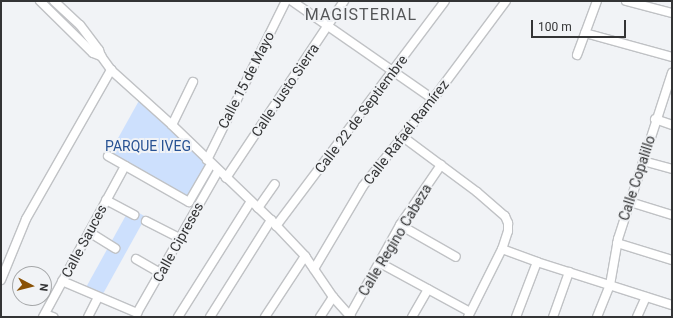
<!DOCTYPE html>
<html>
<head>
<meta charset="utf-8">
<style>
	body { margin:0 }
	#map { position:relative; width:673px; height:318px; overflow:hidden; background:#f1f3f6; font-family:Roboto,sans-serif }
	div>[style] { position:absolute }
	.green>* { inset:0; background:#cde0fd; transform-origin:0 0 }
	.roads { filter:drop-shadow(1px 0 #c0c2c5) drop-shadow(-1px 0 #c0c2c5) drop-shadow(0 1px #c0c2c5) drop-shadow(0 -1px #c0c2c5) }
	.minor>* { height:8px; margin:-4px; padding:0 4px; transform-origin:4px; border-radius:4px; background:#fff }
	span { translate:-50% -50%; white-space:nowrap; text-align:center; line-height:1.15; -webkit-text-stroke:4px #f1f3f6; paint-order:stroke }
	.street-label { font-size:14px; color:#333435 }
	.park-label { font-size:14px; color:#285293 }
	.quarter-label { font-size:16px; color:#545658; letter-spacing:1px }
	.frame { position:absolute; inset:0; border:2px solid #333435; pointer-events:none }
	.north { position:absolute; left:12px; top:266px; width:40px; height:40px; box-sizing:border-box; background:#f1f3f6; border:1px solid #a5a7a9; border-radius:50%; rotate:97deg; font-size:11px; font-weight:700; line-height:16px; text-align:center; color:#333435 }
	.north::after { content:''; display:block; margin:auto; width:14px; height:18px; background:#8a5206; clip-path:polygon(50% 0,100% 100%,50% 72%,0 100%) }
	.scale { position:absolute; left:531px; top:20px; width:95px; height:18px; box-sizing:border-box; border:2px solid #333435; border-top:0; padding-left:5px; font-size:12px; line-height:14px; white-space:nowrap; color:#333435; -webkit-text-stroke:3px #f1f3f6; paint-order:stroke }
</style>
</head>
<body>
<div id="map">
	<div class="green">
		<div style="clip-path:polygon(141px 97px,207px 160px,188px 202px,107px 158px)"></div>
		<div style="left:130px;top:208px;width:18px;height:92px;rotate:29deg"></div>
	</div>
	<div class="roads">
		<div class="minor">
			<div style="left:40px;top:1px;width:74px;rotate:44.5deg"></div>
			<div style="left:93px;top:53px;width:9px;rotate:21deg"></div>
			<div style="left:54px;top:1px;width:35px;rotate:43deg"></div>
			<div style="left:80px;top:25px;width:31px;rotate:53deg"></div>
			<div style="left:99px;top:50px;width:6px;rotate:72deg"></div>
			<div style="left:101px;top:56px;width:17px;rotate:54deg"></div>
			<div style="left:111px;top:70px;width:82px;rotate:42deg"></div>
			<div style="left:172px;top:125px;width:137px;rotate:43.8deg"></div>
			<div style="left:271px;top:220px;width:50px;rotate:46.6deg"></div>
			<div style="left:305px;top:256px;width:50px;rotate:55.7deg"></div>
			<div style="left:333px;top:297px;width:27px;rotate:48deg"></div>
			<div style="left:292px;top:1px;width:172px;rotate:34.8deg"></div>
			<div style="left:626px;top:1px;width:48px;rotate:14.6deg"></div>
			<div style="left:585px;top:33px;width:90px;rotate:15.4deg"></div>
			<div style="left:577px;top:55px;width:58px;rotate:-69.7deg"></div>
			<div style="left:655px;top:119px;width:18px;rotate:19deg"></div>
			<div style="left:172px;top:125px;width:48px;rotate:-64deg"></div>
			<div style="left:403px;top:137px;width:92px;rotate:36.6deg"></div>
			<div style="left:477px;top:192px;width:37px;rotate:41deg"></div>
			<div style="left:505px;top:216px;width:8px;rotate:67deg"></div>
			<div style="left:508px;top:223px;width:8px;rotate:90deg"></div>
			<div style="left:508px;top:231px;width:19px;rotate:108deg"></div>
			<div style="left:502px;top:249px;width:76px;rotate:116.6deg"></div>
			<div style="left:108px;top:156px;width:93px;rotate:29.6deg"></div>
			<div style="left:189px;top:202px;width:44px;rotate:-59.9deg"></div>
			<div style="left:207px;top:160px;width:178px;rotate:-63.6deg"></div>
			<div style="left:643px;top:161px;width:30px;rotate:15deg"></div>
			<div style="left:226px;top:178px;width:213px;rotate:-56.3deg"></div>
			<div style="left:106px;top:200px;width:32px;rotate:28deg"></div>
			<div style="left:630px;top:202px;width:44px;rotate:17.2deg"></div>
			<div style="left:258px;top:208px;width:29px;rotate:-55deg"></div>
			<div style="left:146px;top:221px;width:37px;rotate:27deg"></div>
			<div style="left:400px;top:225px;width:64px;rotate:29.7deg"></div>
			<div style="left:276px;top:226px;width:281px;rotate:-53.1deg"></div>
			<div style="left:89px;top:232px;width:31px;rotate:32deg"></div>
			<div style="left:617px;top:243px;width:58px;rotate:17.2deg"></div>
			<div style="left:502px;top:249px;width:37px;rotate:20deg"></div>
			<div style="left:537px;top:262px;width:142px;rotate:17.7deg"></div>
			<div style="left:136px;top:259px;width:28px;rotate:30deg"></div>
			<div style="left:380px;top:263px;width:102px;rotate:28.6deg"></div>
			<div style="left:314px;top:269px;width:96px;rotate:-59.4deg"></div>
			<div style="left:363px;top:186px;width:112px;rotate:-51.2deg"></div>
			<div style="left:433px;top:99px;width:122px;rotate:-53.3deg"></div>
			<div style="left:1px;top:280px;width:66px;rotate:-67.7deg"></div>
			<div style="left:26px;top:219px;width:172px;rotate:-60.3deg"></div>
			<div style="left:62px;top:281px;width:82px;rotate:23.1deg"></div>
			<div style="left:137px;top:313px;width:163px;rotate:-60.3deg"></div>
			<div style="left:45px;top:314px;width:9px;rotate:21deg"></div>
			<div style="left:350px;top:315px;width:103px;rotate:-60.9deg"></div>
			<div style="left:400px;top:225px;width:73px;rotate:-55.7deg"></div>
			<div style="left:43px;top:317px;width:172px;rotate:-61.5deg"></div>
			<div style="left:88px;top:317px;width:22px;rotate:-63deg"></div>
			<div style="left:178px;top:317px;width:137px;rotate:-57.8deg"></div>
			<div style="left:210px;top:317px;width:115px;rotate:-57.8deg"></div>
			<div style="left:265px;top:317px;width:73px;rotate:-56.7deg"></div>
			<div style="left:320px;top:317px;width:24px;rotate:-57deg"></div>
			<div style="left:412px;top:317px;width:32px;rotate:-60deg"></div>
			<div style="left:516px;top:317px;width:59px;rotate:-69.1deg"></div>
			<div style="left:553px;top:317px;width:48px;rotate:-70.4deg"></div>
			<div style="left:597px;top:317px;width:35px;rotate:-68deg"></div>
			<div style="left:610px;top:285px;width:47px;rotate:-80.1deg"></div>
			<div style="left:618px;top:239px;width:175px;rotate:-72deg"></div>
			<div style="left:637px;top:317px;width:22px;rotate:-66deg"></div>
		</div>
	</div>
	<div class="street-label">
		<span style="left:246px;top:80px;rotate:-63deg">Calle 15 de Mayo</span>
		<span style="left:285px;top:90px;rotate:-56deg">Calle Justo Sierra</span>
		<span style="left:361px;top:114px;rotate:-53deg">Calle 22 de Septiembre</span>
		<span style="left:406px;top:132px;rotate:-52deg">Calle Rafaél Ramírez</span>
		<span style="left:637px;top:178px;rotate:-72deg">Calle Copalillo</span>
		<span style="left:395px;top:240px;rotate:-59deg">Calle Regino Cabeza</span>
		<span style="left:84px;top:241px;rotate:-62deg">Calle Sauces</span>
		<span style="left:178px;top:242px;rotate:-61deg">Calle Cipreses</span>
	</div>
	<div class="park-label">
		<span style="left:148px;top:146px">PARQUE IVEG</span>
	</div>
	<div class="quarter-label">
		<span style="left:361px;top:15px">MAGISTERIAL</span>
	</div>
	<div class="frame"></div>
	<div class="north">N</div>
	<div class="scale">100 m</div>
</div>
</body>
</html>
